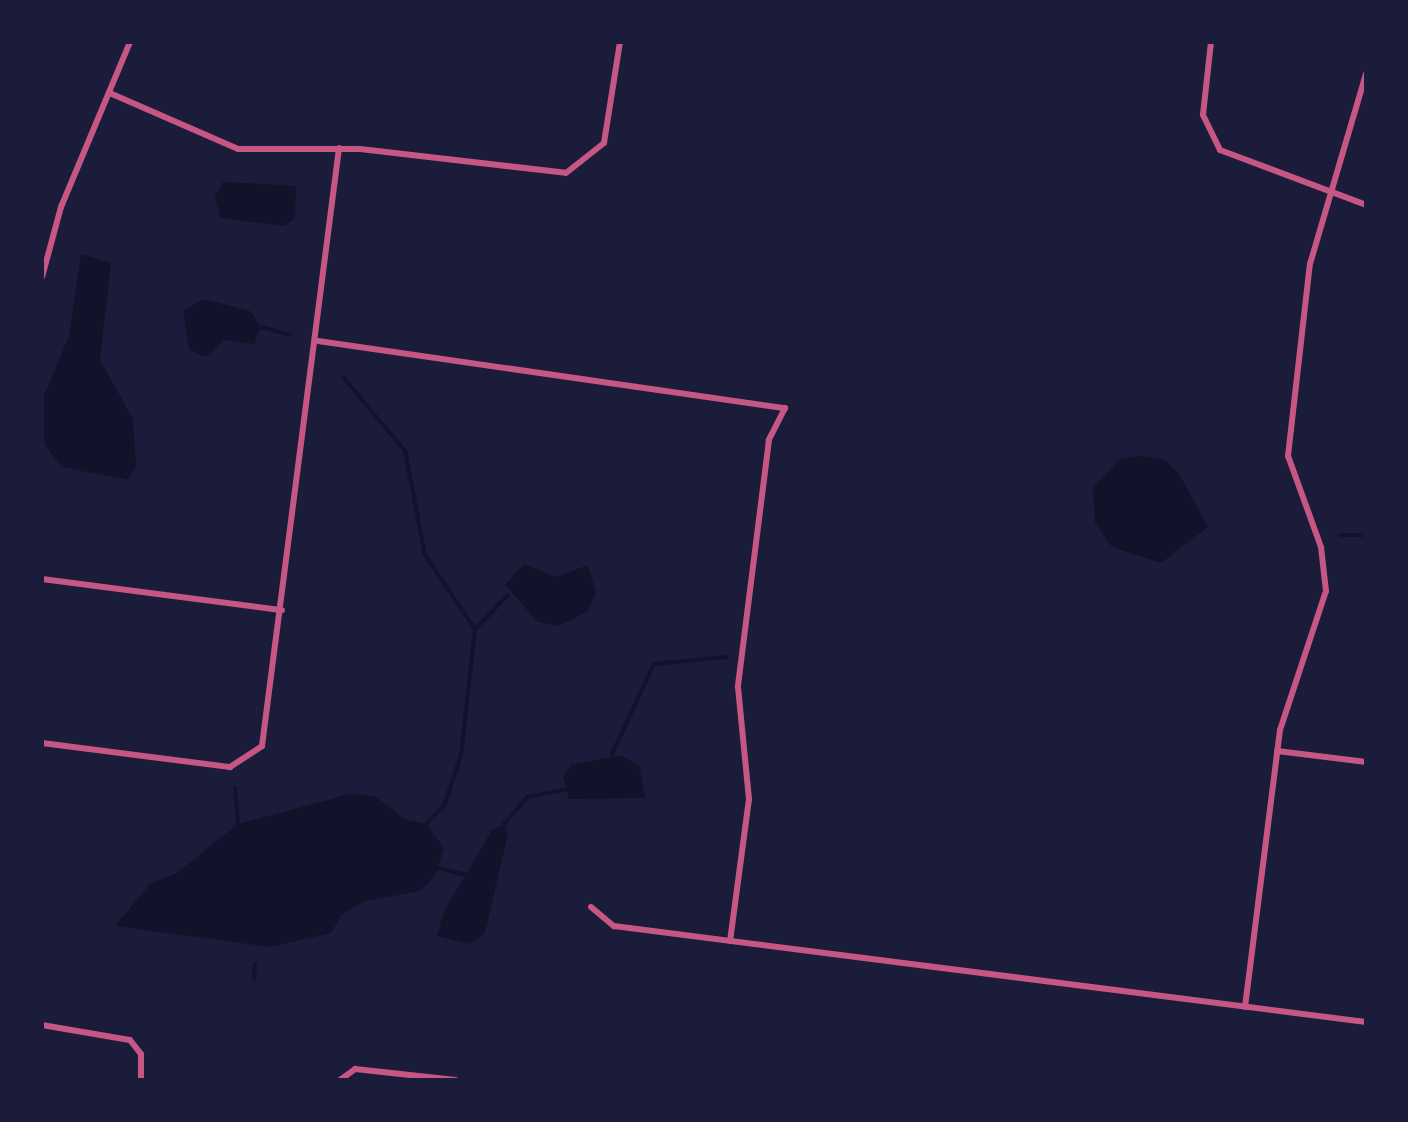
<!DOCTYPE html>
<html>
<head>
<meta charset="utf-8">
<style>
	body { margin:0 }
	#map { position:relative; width:1408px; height:1122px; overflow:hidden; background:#1b1b3a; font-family:"Golos Text",sans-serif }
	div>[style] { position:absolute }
	.water>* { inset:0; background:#12122b }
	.stream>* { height:4px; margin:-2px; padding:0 2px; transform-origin:2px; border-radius:2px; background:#12122b }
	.minor>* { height:6px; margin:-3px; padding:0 3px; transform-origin:3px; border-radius:3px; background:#c65784 }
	span { translate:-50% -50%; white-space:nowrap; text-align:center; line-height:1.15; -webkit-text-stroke:7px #1b1b3a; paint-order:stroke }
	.frame { position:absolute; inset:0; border:44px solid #1b1b3a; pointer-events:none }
</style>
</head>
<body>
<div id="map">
	<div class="water">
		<div style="clip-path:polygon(223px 182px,296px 186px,295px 219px,284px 226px,220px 218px,215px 196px)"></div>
		<div style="clip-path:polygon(81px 254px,111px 263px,100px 360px,133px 419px,136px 466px,128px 480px,62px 467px,42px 441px,42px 401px,69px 336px)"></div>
		<div style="clip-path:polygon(203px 299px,250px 311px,261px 327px,254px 344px,224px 340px,206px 357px,189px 350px,183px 311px)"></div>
		<div style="clip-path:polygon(1142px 456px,1165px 460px,1179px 474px,1208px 527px,1161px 563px,1112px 547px,1095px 523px,1093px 487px,1120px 459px)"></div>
		<div style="clip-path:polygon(524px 564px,556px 577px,588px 565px,596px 593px,587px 612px,558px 626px,538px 622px,505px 585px)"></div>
		<div style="clip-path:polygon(620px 755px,639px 765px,645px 798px,569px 799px,563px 777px,571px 765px)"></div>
		<div style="clip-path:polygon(350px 794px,375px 796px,404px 819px,426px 824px,444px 848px,435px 876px,420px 891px,365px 901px,342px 914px,331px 933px,270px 947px,115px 926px,150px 884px,177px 873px,238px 824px)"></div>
		<div style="clip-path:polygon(503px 825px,508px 833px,485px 933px,469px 944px,437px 936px,444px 911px,492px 830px)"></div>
	</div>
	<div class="stream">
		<div style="left:261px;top:327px;width:30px;rotate:15deg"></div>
		<div style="left:343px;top:377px;width:97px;rotate:50deg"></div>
		<div style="left:405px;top:451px;width:106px;rotate:79.1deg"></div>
		<div style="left:425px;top:555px;width:89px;rotate:56deg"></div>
		<div style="left:475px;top:629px;width:127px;rotate:96.3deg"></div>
		<div style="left:461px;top:755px;width:54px;rotate:108.4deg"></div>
		<div style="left:444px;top:806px;width:25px;rotate:135deg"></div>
		<div style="left:1341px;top:535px;width:25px"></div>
		<div style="left:475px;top:629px;width:47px;rotate:-45.9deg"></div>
		<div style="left:612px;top:754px;width:99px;rotate:-65deg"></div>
		<div style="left:654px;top:664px;width:73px;rotate:-5.5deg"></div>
		<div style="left:235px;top:788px;width:36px;rotate:85deg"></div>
		<div style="left:503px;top:825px;width:37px;rotate:-49deg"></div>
		<div style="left:527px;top:797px;width:38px;rotate:-11deg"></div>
		<div style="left:438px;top:868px;width:29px;rotate:14deg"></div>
		<div style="left:254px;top:978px;width:14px;rotate:-86deg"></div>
	</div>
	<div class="minor">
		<div style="left:1211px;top:42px;width:73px;rotate:96.3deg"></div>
		<div style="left:1203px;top:115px;width:39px;rotate:64deg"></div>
		<div style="left:1220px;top:150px;width:156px;rotate:20.6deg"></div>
		<div style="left:112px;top:94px;width:137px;rotate:23.6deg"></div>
		<div style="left:238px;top:149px;width:122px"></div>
		<div style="left:360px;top:149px;width:207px;rotate:6.6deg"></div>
		<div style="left:566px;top:173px;width:48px;rotate:-38.3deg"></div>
		<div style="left:604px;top:143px;width:102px;rotate:-81deg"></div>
		<div style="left:42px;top:277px;width:73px;rotate:-74.8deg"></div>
		<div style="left:61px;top:207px;width:179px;rotate:-67.3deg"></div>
		<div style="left:318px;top:341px;width:472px;rotate:8.2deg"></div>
		<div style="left:785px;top:408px;width:36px;rotate:117deg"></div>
		<div style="left:769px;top:440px;width:249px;rotate:97.2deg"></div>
		<div style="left:738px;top:687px;width:113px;rotate:84.4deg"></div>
		<div style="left:749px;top:799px;width:143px;rotate:97.6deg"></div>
		<div style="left:42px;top:579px;width:242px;rotate:7.4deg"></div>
		<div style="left:42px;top:743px;width:190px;rotate:7.3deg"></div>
		<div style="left:230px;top:767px;width:38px;rotate:-33deg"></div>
		<div style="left:262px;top:746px;width:603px;rotate:-82.66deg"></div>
		<div style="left:1277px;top:751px;width:90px;rotate:7deg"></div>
		<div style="left:591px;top:907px;width:30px;rotate:40deg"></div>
		<div style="left:614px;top:926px;width:758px;rotate:7.28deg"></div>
		<div style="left:1245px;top:1007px;width:279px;rotate:-82.8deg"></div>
		<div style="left:1280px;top:730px;width:146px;rotate:-71.7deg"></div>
		<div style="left:1326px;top:591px;width:44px;rotate:-96.5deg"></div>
		<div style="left:1321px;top:547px;width:97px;rotate:-109.9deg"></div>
		<div style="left:1288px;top:456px;width:193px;rotate:-83.5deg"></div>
		<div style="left:1310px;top:264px;width:198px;rotate:-73.6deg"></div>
		<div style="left:42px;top:1025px;width:89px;rotate:9.7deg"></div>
		<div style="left:130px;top:1040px;width:18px;rotate:52deg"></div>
		<div style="left:141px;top:1054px;width:26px;rotate:90deg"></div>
		<div style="left:340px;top:1080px;width:19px;rotate:-36deg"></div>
		<div style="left:355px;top:1069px;width:101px;rotate:6.3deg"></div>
	</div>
	<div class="frame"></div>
</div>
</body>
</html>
